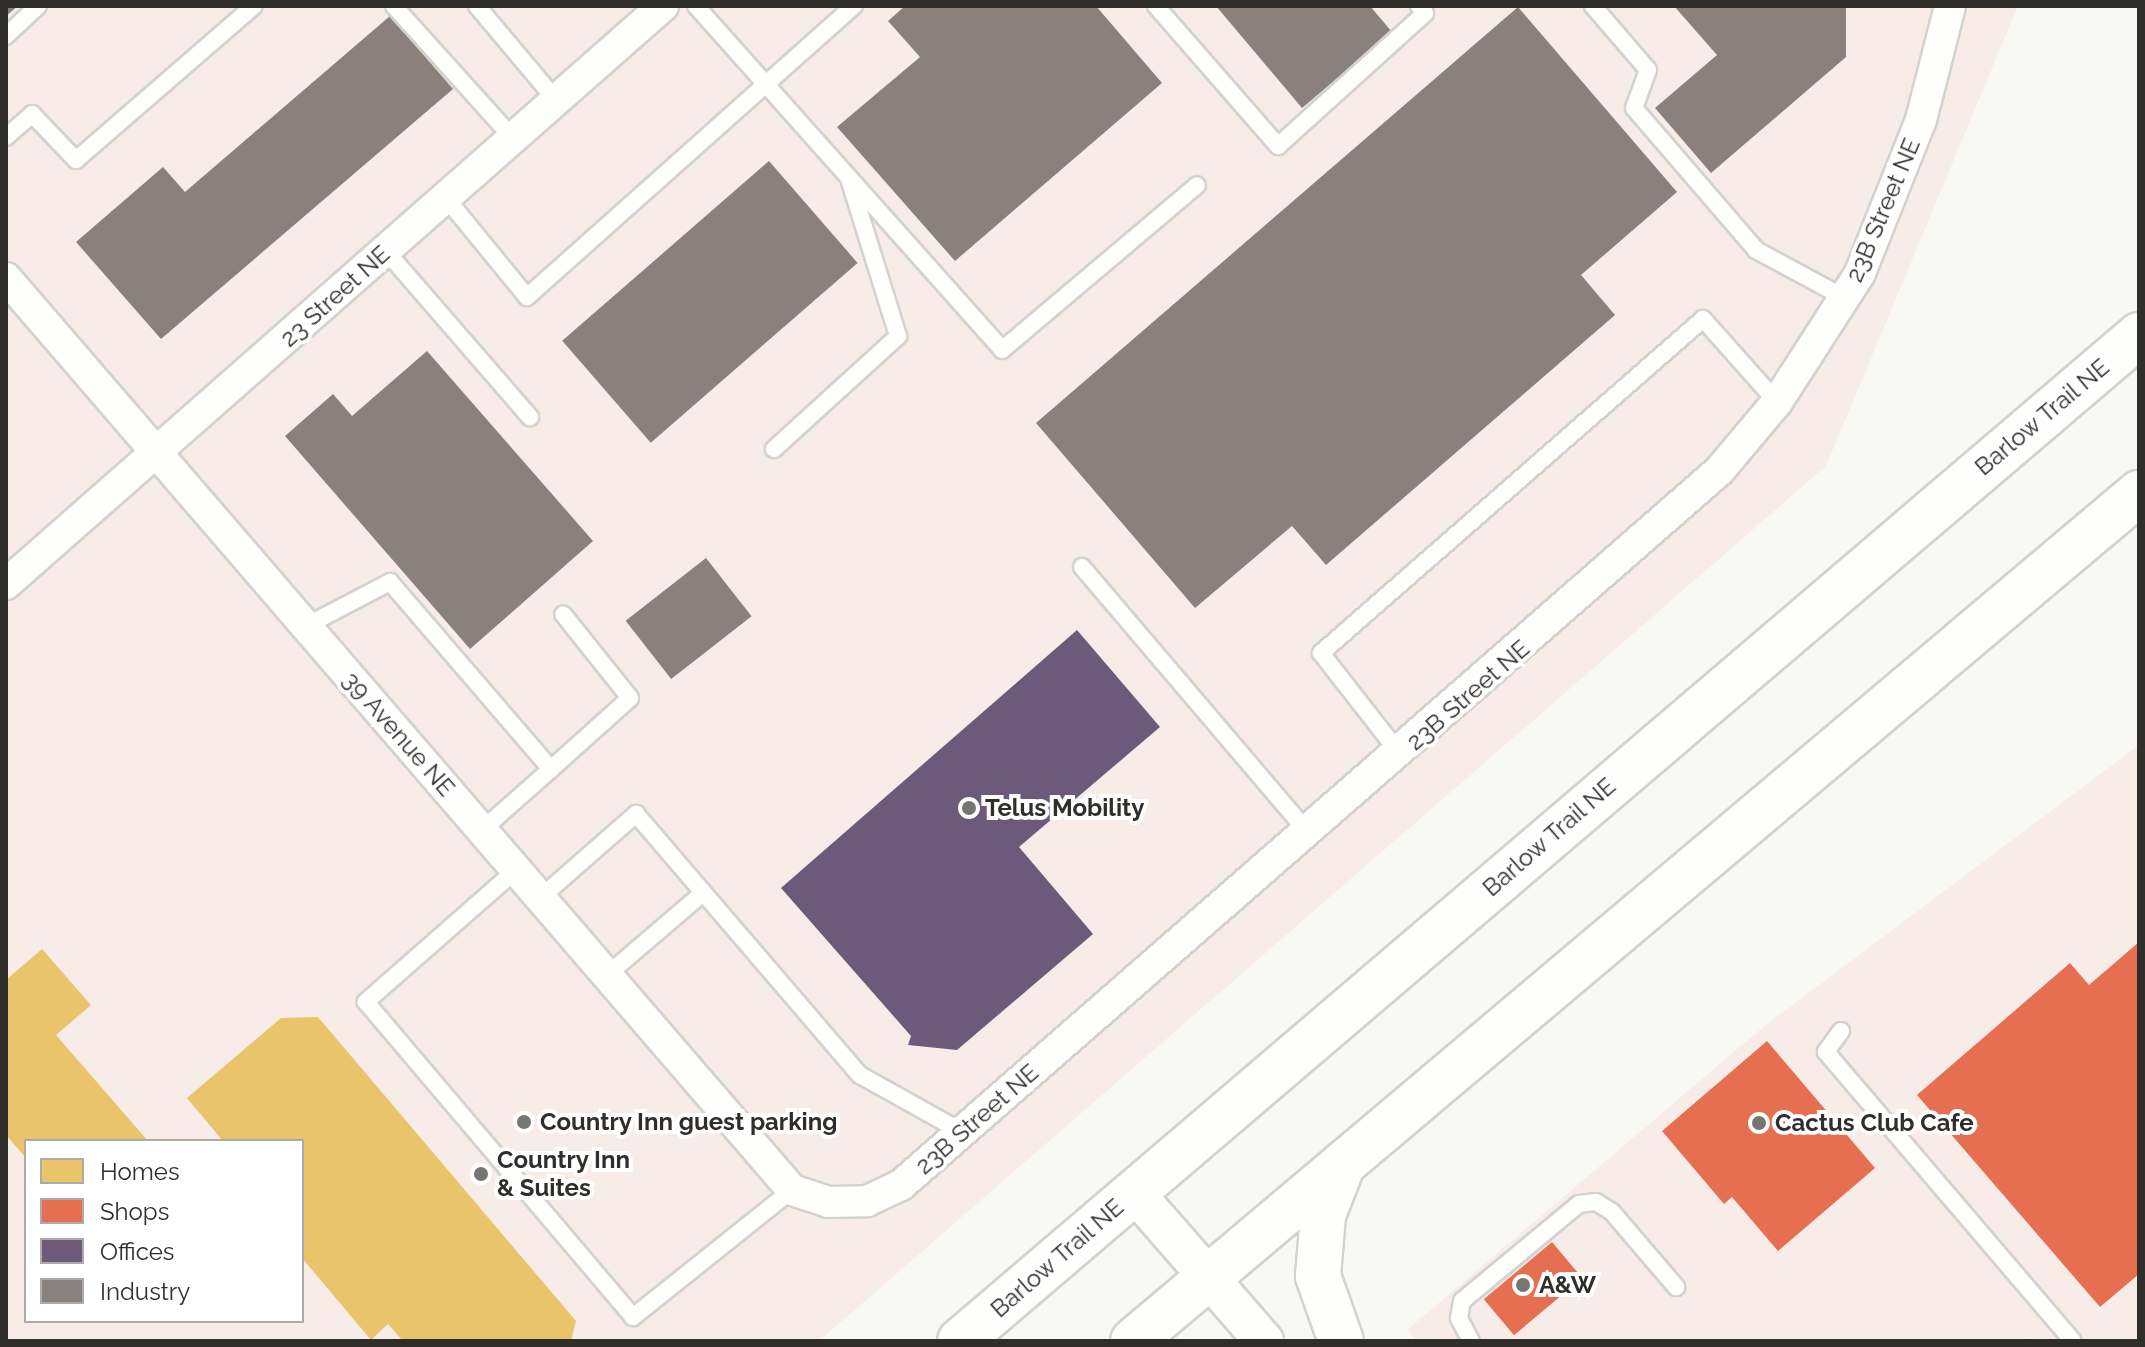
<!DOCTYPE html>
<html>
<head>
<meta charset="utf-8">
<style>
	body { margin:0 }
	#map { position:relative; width:2145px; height:1347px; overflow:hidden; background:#f8f8f4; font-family:Raleway,sans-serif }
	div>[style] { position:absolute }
	.commercial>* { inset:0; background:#f8ece8 }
	.industrial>* { inset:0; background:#f8ece9 }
	.homes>* { inset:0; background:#e9c46a }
	.shops>* { inset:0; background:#e76f51; transform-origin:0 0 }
	.offices>* { inset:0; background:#6d597a }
	.industry>* { inset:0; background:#8a817c; transform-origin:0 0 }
	.roads { filter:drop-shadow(2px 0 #d2d2cf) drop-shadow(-2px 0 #d2d2cf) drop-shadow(0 2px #d2d2cf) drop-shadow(0 -2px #d2d2cf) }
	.service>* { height:16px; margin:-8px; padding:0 8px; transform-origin:8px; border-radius:8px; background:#fefefd }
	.minor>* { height:30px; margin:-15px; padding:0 15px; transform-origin:15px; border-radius:15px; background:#fefefd }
	.tertiary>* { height:38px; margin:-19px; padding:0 19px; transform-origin:19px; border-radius:19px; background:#fefefd }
	.primary>* { height:44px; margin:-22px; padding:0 22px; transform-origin:22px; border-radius:22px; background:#fefefd }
	.dots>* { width:22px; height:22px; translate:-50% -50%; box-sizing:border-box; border:4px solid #fff; border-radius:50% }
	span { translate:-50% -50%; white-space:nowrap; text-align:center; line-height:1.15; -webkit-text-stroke:8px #fff; paint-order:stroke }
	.street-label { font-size:24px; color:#2f2e2b }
	.poi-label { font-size:24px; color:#2f2e2b; font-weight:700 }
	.left { translate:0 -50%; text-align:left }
	.frame { position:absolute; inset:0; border:8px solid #2f2e2b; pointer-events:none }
	.legend { position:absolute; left:24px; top:1139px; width:280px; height:184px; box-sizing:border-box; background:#fff; border:2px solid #acabaa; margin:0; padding:10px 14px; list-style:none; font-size:24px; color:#2f2e2b }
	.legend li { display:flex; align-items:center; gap:16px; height:40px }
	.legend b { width:40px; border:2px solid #acabaa }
</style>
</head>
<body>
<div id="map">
	<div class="commercial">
		<div style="clip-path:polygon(1762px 1028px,2028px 1341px,1417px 1341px,1407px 1330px)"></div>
	</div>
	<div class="industrial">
		<div style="clip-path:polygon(evenodd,6px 6px,2018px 6px,1826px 466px,819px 1341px,6px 1341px,6px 6px,26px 1141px,302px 1141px,302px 1321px,26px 1321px,26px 1141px)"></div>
		<div style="clip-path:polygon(2139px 745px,2139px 1341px,2028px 1341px,1762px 1028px)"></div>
	</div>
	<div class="homes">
		<div style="clip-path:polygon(42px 949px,91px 1005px,56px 1035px,148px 1141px,26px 1141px,26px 1158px,6px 1135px,6px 980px)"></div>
		<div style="clip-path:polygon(318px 1017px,576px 1321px,571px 1341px,403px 1341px,388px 1324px,371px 1340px,302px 1258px,302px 1141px,223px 1141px,187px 1098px,281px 1018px)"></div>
	</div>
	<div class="shops">
		<div style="clip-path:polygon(2139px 942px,2139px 1274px,2100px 1307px,1917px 1095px,2070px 963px,2089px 985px)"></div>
		<div style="clip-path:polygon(1767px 1041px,1875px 1168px,1778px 1251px,1732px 1197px,1724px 1204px,1662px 1131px)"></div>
		<div style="left:1552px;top:1242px;width:47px;height:89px;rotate:50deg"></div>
	</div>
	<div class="offices">
		<div style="clip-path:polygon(1077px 630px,1160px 727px,1019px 847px,1093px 934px,957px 1050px,908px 1045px,911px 1036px,781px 888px)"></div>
	</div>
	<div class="industry">
		<div style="clip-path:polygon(6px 6px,18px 6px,6px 16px)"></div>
		<div style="clip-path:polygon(905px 6px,1096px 6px,1162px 83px,955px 261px,837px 127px,920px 57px,888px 21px)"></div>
		<div style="clip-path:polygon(1216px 6px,1370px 6px,1392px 32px,1302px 108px)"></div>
		<div style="clip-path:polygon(1674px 6px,1846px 6px,1846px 57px,1711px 173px,1655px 108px,1717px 55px)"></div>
		<div style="clip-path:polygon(1518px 7px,1677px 192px,1581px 275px,1615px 315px,1326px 565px,1292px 526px,1195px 608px,1036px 423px)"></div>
		<div style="clip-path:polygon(390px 16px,453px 89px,161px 339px,76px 242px,163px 167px,185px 192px)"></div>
		<div style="left:769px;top:161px;width:135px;height:274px;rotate:49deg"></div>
		<div style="clip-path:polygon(427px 351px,593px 541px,470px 649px,285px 436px,333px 394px,352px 416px)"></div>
		<div style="left:706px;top:558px;width:74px;height:102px;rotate:52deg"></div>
	</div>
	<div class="roads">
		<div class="service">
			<div style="left:394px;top:6px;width:178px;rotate:48deg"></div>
			<div style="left:477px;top:6px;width:123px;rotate:50deg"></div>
			<div style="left:696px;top:6px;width:460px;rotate:48.3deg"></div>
			<div style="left:1002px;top:350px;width:255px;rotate:-40.2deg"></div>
			<div style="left:1156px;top:6px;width:186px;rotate:48.9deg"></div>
			<div style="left:1278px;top:146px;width:198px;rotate:-42.1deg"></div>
			<div style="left:1425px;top:13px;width:9px;rotate:-131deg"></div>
			<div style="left:1593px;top:6px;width:84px;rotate:49.3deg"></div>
			<div style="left:1648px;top:70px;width:40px;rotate:110.2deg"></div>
			<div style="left:1634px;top:108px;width:187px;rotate:49.3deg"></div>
			<div style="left:1756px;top:250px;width:101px;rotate:28.3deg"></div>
			<div style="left:6px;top:36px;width:44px;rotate:-43.2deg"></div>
			<div style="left:6px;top:137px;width:35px;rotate:-41deg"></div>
			<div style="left:32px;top:114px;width:64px;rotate:46.3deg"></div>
			<div style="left:76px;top:160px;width:235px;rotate:-40.9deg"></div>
			<div style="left:446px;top:198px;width:128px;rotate:50.7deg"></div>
			<div style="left:527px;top:297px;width:438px;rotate:-41.7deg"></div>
			<div style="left:386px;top:251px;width:220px;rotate:49.1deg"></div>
			<div style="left:774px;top:449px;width:168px;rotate:-42.3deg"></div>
			<div style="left:898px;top:336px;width:161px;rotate:-107.3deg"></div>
			<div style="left:1082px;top:567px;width:349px;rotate:49.6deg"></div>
			<div style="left:306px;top:626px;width:95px;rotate:-27.6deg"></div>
			<div style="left:390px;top:582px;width:247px;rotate:49.3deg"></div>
			<div style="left:551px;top:769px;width:92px;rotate:138.5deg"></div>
			<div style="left:1400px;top:754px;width:128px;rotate:-128deg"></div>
			<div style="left:1321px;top:653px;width:507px;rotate:-41.16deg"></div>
			<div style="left:1703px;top:319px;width:111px;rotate:48.3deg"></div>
			<div style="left:551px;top:769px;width:106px;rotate:-41.9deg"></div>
			<div style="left:630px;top:698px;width:107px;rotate:-128.6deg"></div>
			<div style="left:516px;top:870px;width:200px;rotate:138.7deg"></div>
			<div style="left:366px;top:1002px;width:413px;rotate:49.7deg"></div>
			<div style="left:633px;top:1317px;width:203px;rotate:-38.6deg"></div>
			<div style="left:540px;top:898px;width:128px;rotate:-41.2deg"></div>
			<div style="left:636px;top:814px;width:344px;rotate:49.4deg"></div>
			<div style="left:860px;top:1075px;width:117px;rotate:29.2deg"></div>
			<div style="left:607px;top:975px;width:126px;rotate:-40.5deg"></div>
			<div style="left:1841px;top:1031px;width:26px;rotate:126deg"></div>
			<div style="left:1826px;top:1052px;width:380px;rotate:49.5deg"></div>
			<div style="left:1471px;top:1341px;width:26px;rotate:-118deg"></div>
			<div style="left:1459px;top:1318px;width:17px;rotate:-80deg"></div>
			<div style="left:1462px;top:1301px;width:152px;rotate:-39.7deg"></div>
			<div style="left:1579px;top:1204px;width:17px;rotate:-7deg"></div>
			<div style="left:1596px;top:1202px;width:19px;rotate:32deg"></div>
			<div style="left:1612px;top:1212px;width:99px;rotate:49.5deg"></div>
		</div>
		<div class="minor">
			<div style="left:6px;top:278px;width:1204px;rotate:49.24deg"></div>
			<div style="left:792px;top:1190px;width:38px;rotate:18deg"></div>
			<div style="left:828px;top:1202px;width:39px;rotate:-1deg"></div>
			<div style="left:867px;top:1201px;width:38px;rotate:-25deg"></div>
			<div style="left:901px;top:1185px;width:1086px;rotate:-41.12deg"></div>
			<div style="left:1719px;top:471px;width:90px;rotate:-50deg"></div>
			<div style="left:1777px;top:402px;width:153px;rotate:-57.2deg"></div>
			<div style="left:1860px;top:273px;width:165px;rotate:-68.3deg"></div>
			<div style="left:1921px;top:120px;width:118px;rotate:-75.7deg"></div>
			<div style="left:6px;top:584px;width:875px;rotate:-41.34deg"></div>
		</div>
		<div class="tertiary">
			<div style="left:1134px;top:1192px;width:198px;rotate:48.9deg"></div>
		</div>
		<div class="primary">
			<div style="left:960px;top:1341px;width:1550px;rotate:-40.47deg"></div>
			<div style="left:1133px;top:1341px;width:1316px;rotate:-40.13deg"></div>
			<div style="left:1341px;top:1341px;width:69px;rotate:-109.5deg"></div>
			<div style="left:1318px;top:1276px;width:61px;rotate:-85.3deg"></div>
			<div style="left:1323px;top:1215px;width:55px;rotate:-68.6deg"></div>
		</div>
	</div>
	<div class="dots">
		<div style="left:969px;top:808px;background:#757571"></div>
		<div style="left:524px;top:1122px;background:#757571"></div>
		<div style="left:1759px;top:1123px;background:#757571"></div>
		<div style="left:481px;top:1174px;background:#757571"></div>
		<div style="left:1523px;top:1285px;background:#757571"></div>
	</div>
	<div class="street-label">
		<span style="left:1883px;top:210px;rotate:-67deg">23B Street NE</span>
		<span style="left:335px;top:296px;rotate:-42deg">23 Street NE</span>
		<span style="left:2042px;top:417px;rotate:-40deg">Barlow Trail NE</span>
		<span style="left:1468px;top:695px;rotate:-41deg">23B Street NE</span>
		<span style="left:399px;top:734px;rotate:49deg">39 Avenue NE</span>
		<span style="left:1549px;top:837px;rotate:-41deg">Barlow Trail NE</span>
		<span style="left:977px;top:1119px;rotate:-41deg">23B Street NE</span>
		<span style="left:1057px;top:1258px;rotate:-41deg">Barlow Trail NE</span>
	</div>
	<div class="poi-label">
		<span class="left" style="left:985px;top:808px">Telus Mobility</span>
		<span class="left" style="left:540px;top:1122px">Country Inn guest parking</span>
		<span class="left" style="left:1775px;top:1123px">Cactus Club Cafe</span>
		<span class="left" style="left:497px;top:1174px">Country Inn<br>&amp; Suites</span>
		<span class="left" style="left:1539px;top:1285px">A&amp;W</span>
	</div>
	<div class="frame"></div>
	<ul class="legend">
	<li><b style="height:22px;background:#e9c46a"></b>Homes</li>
	<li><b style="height:22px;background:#e76f51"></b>Shops</li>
	<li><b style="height:22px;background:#6d597a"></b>Offices</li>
	<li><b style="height:22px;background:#8a817c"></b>Industry</li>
	</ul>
</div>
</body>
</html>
